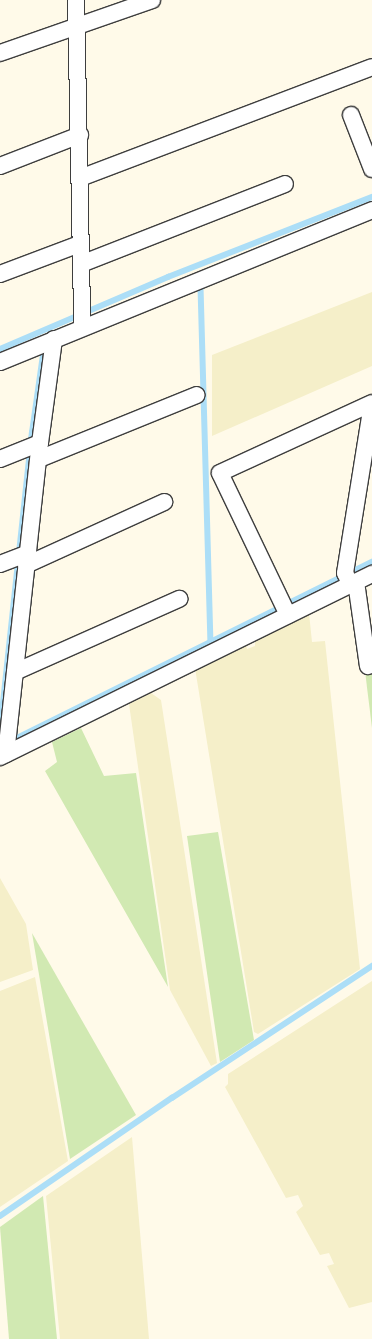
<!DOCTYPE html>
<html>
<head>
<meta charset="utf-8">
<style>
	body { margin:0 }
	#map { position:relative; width:372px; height:1339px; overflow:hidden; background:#fffae9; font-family:"Noto Serif",serif }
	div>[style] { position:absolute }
	.farmland>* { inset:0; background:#f5efc9 }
	.green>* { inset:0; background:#d1e9b2 }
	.stream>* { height:5.5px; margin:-2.75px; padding:0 2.75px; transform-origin:2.75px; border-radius:2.75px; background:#acdef7 }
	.roads { filter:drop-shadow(1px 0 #3e3e3e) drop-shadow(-1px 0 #3e3e3e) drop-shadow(0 1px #3e3e3e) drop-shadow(0 -1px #3e3e3e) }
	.street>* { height:16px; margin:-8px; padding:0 8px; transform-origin:8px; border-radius:8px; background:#fff }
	span { translate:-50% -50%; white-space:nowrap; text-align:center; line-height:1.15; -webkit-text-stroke:4px #fff; paint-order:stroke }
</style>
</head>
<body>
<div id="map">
	<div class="farmland">
		<div style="clip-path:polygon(372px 292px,372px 366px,212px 436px,212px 355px)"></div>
		<div style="clip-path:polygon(309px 613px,312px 642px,325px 641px,360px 969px,258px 1034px,254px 1032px,195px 668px,246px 644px,247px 649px,255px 646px,255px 640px)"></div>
		<div style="clip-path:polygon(151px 693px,161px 700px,217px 1063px,211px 1066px,170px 990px,129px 704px)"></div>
		<div style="clip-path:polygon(0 878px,26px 924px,33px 970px,0 982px)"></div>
		<div style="clip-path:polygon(35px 977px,68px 1161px,0 1207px,0 991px)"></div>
		<div style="clip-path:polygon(372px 981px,372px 1302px,349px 1308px,327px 1266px,334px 1264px,329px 1253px,320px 1255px,296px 1212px,303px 1206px,298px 1195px,286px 1198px,225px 1087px,228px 1084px,228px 1074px)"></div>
		<div style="clip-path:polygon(132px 1137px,149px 1339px,60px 1339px,46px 1196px)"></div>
	</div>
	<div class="green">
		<div style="clip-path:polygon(372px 667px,372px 728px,365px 671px)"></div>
		<div style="clip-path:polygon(81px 728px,104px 776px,136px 773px,168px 987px,45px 771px,57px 762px,52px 742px)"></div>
		<div style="clip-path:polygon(218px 832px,254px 1040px,220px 1062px,187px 836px)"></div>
		<div style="clip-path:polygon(32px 933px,136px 1115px,70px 1159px)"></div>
		<div style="clip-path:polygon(43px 1196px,57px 1339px,9px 1339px,0 1227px)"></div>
	</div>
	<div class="stream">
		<div style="left:201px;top:287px;width:355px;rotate:88.4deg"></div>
		<div style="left:0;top:349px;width:183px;rotate:-23.2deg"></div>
		<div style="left:168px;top:277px;width:219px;rotate:-21.4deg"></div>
		<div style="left:0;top:731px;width:300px;rotate:-83.9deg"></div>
		<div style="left:32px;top:433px;width:79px;rotate:-82deg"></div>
		<div style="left:9px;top:742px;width:405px;rotate:-26.4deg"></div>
		<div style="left:0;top:1216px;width:209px;rotate:-34.5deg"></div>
		<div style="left:172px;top:1098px;width:240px;rotate:-33.4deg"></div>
	</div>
	<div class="roads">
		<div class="street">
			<div style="left:76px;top:0;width:327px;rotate:88.9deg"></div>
			<div style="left:0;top:53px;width:161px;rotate:-19.2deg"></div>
			<div style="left:351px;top:115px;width:58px;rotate:68.7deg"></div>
			<div style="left:0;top:166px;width:86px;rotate:-21.2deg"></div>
			<div style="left:80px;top:178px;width:312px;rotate:-20.8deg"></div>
			<div style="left:81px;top:264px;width:219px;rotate:-21.4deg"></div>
			<div style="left:0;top:274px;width:85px;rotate:-20.6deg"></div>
			<div style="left:0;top:362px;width:402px;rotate:-22.2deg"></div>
			<div style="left:0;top:459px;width:43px;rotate:-21.8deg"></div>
			<div style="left:39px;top:459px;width:170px;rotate:-22.1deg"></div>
			<div style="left:0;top:564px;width:30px;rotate:-21deg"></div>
			<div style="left:26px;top:565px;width:152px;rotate:-24.5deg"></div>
			<div style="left:356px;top:582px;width:85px;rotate:81.9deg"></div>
			<div style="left:350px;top:584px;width:12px;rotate:-114deg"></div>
			<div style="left:345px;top:573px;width:170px;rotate:-80.9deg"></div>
			<div style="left:288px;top:615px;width:157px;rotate:-115.6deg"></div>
			<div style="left:220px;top:473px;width:167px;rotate:-24.7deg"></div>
			<div style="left:15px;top:672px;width:180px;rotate:-24deg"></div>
			<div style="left:6px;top:754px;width:313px;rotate:-83.8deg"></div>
			<div style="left:40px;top:443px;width:105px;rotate:-82.3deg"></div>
			<div style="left:0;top:757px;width:415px;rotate:-26.2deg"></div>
		</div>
	</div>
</div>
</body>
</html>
